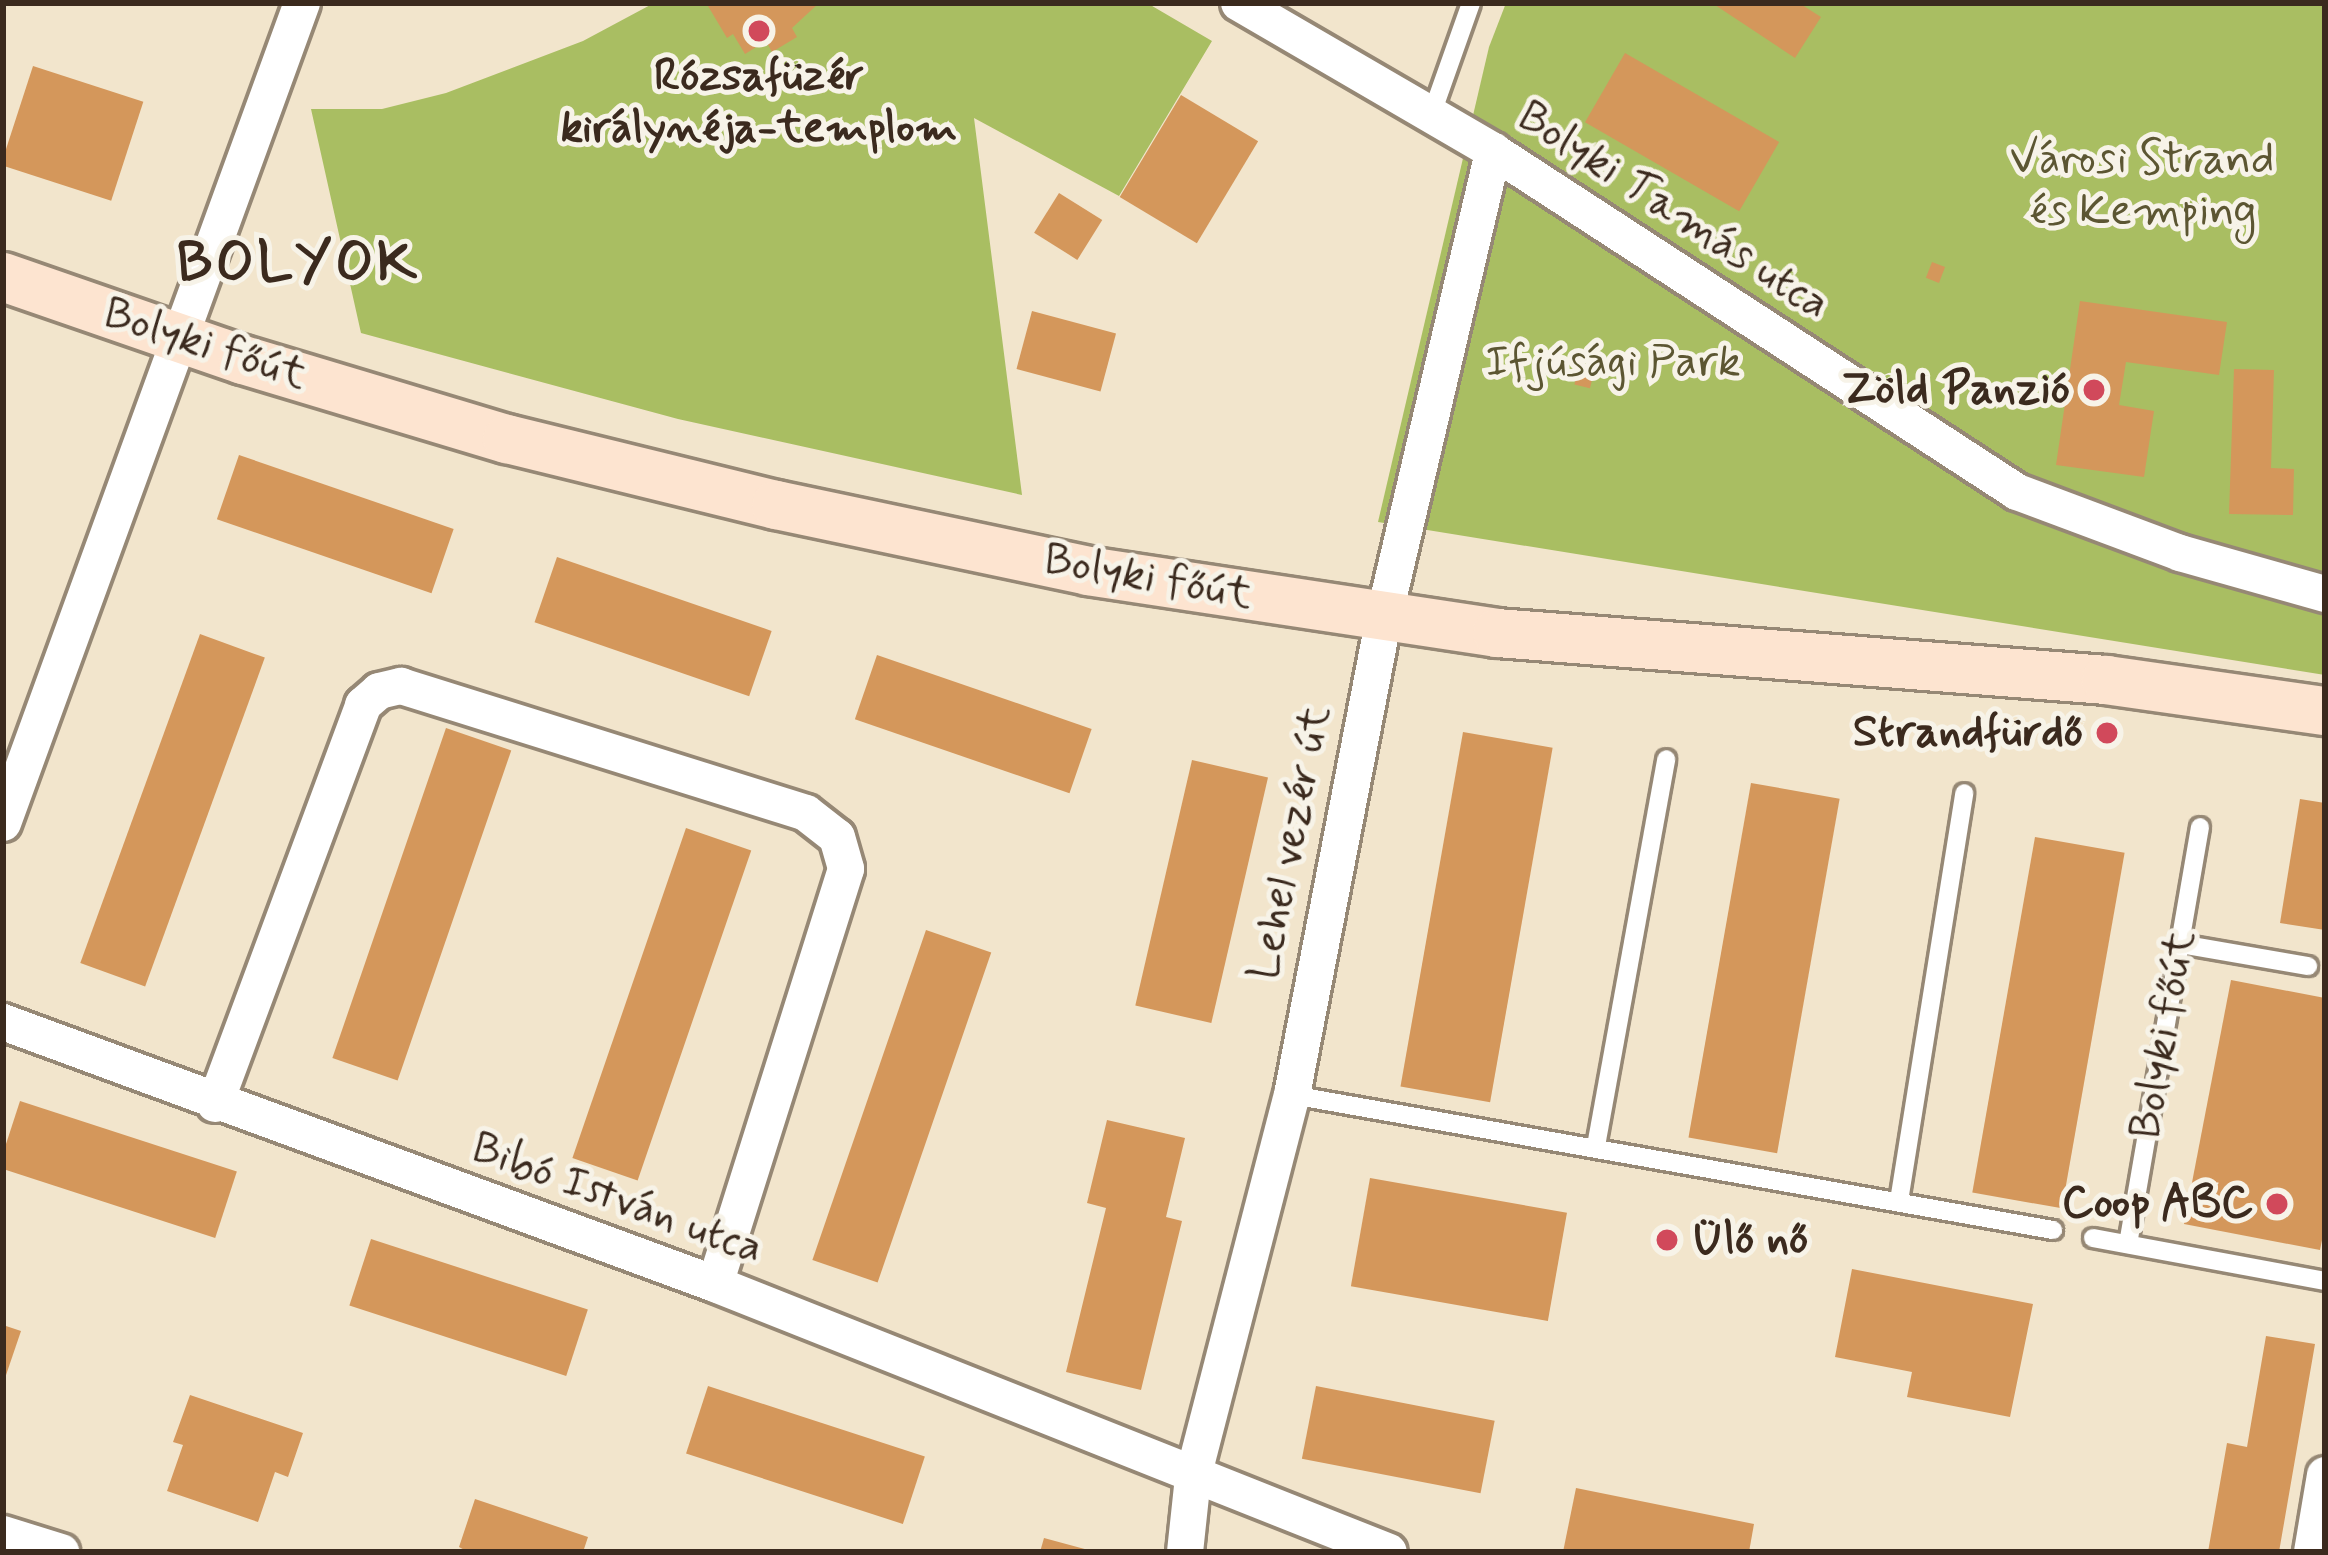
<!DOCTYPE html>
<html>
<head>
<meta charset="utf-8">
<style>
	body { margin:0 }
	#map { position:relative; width:2328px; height:1555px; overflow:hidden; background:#f2e5cc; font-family:Mynerve,sans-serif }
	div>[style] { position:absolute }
	.green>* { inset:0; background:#a9be62 }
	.building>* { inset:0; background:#d4975b; transform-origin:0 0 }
	.roads { filter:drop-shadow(3px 0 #968875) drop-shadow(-3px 0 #968875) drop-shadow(0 3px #968875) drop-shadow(0 -3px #968875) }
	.service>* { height:18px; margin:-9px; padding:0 9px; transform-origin:9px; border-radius:9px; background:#fff }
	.minor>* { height:36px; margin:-18px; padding:0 18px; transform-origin:18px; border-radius:18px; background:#fff }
	.secondary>* { height:48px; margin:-24px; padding:0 24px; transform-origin:24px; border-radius:24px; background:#fde4d0 }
	.dots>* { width:33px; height:33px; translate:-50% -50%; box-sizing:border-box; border:6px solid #f7f3e8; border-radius:50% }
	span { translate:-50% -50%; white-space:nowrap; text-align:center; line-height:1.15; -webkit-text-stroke:10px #f7f3e8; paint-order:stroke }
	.poi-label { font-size:45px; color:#3b2a1e; font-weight:700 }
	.right { translate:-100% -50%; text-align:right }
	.left { translate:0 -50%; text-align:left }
	.park-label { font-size:45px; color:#5c5632 }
	.street-label { font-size:45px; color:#3b2a1e }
	.district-label { font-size:57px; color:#3b2a1e; font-weight:700; letter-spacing:3px }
	.frame { position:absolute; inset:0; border:6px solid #3b2a1e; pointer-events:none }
</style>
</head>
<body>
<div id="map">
	<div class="green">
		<div style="clip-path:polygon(654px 3px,1147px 3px,1212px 41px,1119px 196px,974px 118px,1022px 495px,678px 419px,361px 333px,311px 109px,382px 109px,446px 93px,583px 41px)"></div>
		<div style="clip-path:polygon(1506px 3px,2325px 3px,2325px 675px,1378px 522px,1489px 47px)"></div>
	</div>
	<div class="building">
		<div style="clip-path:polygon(712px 3px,819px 3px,792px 28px,797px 37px,772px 52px,766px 41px,745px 54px,733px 34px,727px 38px,708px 6px)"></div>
		<div style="clip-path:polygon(1712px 3px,1799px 3px,1821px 17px,1795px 58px)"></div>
		<div style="left:1625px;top:53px;width:178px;height:80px;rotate:30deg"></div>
		<div style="left:33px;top:66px;width:116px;height:104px;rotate:18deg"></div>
		<div style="left:1181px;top:95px;width:90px;height:119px;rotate:31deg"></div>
		<div style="left:1059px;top:193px;width:51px;height:47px;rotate:32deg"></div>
		<div style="left:1932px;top:262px;width:14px;height:17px;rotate:21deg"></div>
		<div style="clip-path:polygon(2080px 301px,2227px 322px,2219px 375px,2126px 362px,2119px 405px,2154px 411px,2144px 477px,2056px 465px)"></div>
		<div style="left:1032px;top:311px;width:87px;height:60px;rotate:15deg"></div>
		<div style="left:1579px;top:366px;width:16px;height:19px;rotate:14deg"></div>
		<div style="clip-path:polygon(2234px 369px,2274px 370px,2271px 468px,2294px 469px,2293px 515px,2229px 514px)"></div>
		<div style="left:239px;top:455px;width:227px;height:68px;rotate:19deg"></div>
		<div style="left:557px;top:557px;width:227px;height:69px;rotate:19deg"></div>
		<div style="left:200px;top:634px;width:69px;height:350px;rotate:20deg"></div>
		<div style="left:877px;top:655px;width:227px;height:68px;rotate:19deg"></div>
		<div style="left:446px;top:728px;width:69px;height:349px;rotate:19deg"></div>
		<div style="left:1463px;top:732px;width:91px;height:360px;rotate:10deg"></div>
		<div style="left:1192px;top:760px;width:78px;height:252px;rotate:13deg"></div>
		<div style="left:1751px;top:783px;width:90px;height:360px;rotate:10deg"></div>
		<div style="clip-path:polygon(2300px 799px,2325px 803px,2325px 930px,2280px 923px)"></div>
		<div style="left:686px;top:828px;width:69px;height:349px;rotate:19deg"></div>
		<div style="left:2035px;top:837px;width:91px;height:361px;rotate:10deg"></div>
		<div style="left:926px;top:930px;width:69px;height:349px;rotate:19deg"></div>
		<div style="clip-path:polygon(2231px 980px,2325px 998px,2325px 1225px,2320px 1250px,2184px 1224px)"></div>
		<div style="left:20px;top:1101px;width:228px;height:70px;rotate:18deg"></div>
		<div style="clip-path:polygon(1107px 1120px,1185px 1138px,1166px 1217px,1182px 1221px,1141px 1390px,1066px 1372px,1106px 1208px,1087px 1203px)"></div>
		<div style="left:1370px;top:1178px;width:200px;height:110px;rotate:10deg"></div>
		<div style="left:371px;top:1239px;width:228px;height:70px;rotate:18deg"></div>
		<div style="clip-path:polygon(1852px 1269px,2033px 1304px,2010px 1417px,1907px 1397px,1912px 1372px,1835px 1357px)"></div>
		<div style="clip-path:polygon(3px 1325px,21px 1331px,4px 1381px,3px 1381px)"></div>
		<div style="clip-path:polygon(2266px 1336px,2315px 1344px,2279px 1552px,2208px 1552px,2227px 1443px,2247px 1447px)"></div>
		<div style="left:708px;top:1386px;width:228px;height:71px;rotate:18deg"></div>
		<div style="left:1316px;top:1386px;width:182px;height:74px;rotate:11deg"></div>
		<div style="clip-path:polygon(190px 1395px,303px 1433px,288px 1477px,275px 1472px,258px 1522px,167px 1491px,183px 1445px,173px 1442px)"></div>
		<div style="clip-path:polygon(1576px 1488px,1754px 1524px,1749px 1552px,1563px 1552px)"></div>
		<div style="clip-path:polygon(475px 1499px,588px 1537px,583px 1552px,468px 1552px,459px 1547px)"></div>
		<div style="clip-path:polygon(1044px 1538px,1092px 1551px,1092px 1552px,1040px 1552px)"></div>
	</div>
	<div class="roads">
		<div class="service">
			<div style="left:1431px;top:116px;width:120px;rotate:-70.5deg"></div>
			<div style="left:2180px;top:944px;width:130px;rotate:9.8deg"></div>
			<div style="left:1292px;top:1095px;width:773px;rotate:10.06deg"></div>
			<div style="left:1596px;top:1146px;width:393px;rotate:-79.7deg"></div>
			<div style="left:1899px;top:1201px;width:413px;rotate:-80.9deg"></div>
			<div style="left:2093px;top:1238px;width:236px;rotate:10.5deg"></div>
			<div style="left:2128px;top:1244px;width:423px;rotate:-80.2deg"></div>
		</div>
		<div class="minor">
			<div style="left:1239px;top:3px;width:294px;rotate:30.2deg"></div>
			<div style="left:1493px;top:151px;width:625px;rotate:33.05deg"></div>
			<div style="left:2017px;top:492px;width:174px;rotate:20.5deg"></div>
			<div style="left:2180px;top:553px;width:151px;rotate:15.8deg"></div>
			<div style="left:3px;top:823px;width:873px;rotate:-69.97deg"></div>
			<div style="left:3px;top:1022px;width:759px;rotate:20.2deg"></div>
			<div style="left:715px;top:1284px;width:725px;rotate:21.68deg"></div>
			<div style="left:215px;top:1104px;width:426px;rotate:-69.6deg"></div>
			<div style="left:363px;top:705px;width:21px;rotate:-41deg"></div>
			<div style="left:379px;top:691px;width:23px;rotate:-13deg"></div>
			<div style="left:401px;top:686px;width:424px;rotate:17.4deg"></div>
			<div style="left:806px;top:813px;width:39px;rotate:38deg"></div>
			<div style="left:837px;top:837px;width:33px;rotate:74deg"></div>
			<div style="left:846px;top:869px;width:435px;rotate:107.5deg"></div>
			<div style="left:3px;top:1534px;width:61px;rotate:17.2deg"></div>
			<div style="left:1185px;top:1552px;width:75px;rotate:-83.9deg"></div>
			<div style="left:1193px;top:1477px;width:395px;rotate:-75.5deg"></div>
			<div style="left:1292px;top:1095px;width:487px;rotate:-79.1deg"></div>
			<div style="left:1384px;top:617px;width:479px;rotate:-76.8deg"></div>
			<div style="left:2312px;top:1552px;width:78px;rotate:-80.4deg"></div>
		</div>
		<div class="secondary">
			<div style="left:3px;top:277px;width:254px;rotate:19.1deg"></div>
			<div style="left:243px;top:360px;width:276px;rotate:16.7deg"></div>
			<div style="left:507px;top:439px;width:277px;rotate:13.8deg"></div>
			<div style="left:776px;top:505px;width:319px;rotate:11.9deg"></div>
			<div style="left:1088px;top:571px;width:414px;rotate:8.6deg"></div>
			<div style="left:1497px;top:633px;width:611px;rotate:4.41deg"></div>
			<div style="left:2106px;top:680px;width:221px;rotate:8.1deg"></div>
		</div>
	</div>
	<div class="dots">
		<div style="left:759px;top:31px;background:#d1495b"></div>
		<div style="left:2094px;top:390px;background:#d1495b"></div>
		<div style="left:2107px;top:733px;background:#d1495b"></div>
		<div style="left:2277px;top:1204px;background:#d1495b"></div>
		<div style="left:1667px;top:1240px;background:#d1495b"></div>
	</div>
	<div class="poi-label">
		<span style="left:759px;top:103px">Rózsafüzér<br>királynéja-templom</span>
		<span class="right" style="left:2070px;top:390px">Zöld Panzió</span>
		<span class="right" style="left:2083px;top:733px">Strandfürdő</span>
		<span class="right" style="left:2253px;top:1204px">Coop ABC</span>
		<span class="left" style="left:1691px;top:1240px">Ülő nő</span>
	</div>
	<div class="park-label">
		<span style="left:2142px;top:186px">Városi Strand<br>és Kemping</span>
		<span style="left:1613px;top:363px">Ifjúsági Park</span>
	</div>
	<div class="street-label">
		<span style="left:1673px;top:211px;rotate:33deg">Bolyki Tamás utca</span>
		<span style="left:205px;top:345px;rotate:18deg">Bolyki főút</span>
		<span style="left:1148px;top:578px;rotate:10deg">Bolyki főút</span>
		<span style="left:1291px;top:843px;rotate:-79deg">Lehel vezér út</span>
		<span style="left:2164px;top:1035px;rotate:-80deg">Bolyki főút</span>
		<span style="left:617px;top:1199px;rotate:20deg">Bibó István utca</span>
	</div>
	<div class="district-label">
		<span style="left:298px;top:265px">BOLYOK</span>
	</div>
	<div class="frame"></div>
</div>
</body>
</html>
